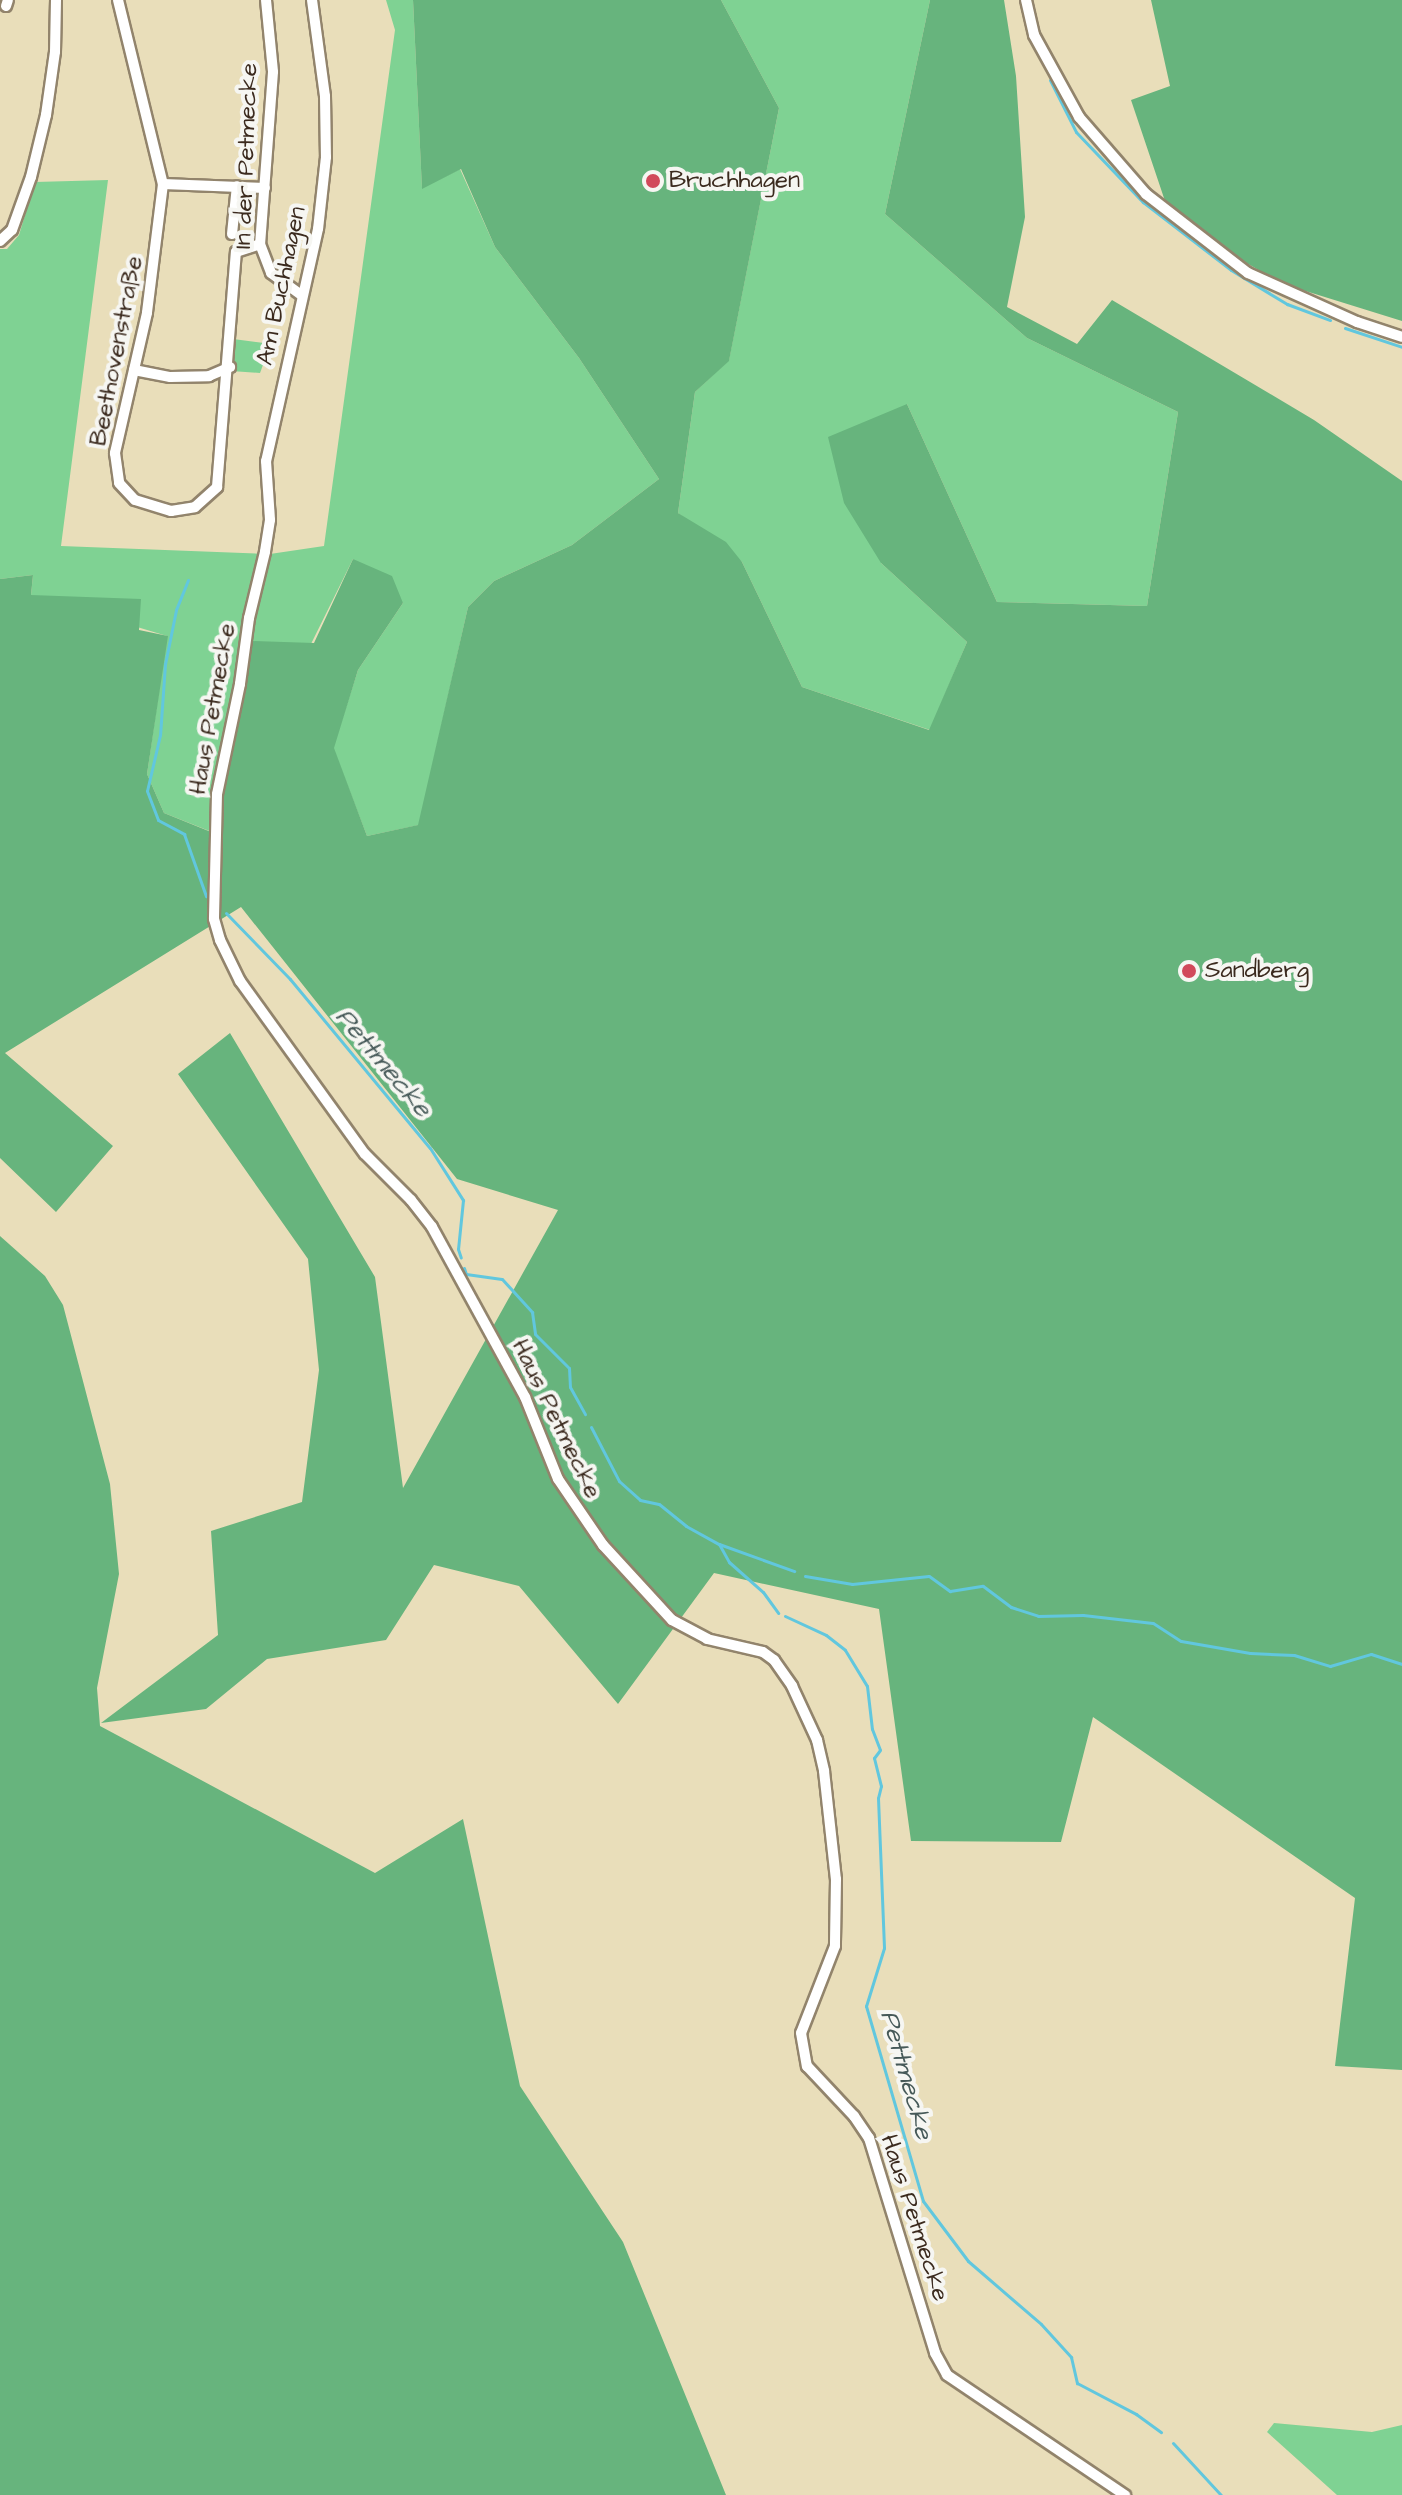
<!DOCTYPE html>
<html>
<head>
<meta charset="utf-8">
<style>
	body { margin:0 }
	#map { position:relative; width:1402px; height:2495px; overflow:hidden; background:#e9deba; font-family:"Architects Daughter",sans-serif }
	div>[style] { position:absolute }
	.green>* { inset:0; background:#7fd293 }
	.forest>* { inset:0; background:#67b47d }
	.stream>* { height:3px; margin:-1.5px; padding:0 1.5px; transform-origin:1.5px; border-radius:1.5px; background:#61c7de }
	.roads { filter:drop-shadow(2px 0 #92846c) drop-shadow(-2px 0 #92846c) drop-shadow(0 2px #92846c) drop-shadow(0 -2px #92846c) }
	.minor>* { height:10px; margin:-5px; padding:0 5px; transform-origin:5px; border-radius:5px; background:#fff }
	.dots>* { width:22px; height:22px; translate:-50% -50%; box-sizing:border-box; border:4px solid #f6f6f2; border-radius:50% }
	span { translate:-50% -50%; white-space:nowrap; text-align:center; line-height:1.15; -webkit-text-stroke:8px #f6f6f2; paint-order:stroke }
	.street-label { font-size:24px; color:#3b2a1e }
	.poi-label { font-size:24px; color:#3b2a1e }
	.left { translate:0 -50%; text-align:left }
	.water-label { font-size:26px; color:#465958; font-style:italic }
</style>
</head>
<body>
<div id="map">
	<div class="green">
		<div style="clip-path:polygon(386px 0,413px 0,422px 188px,460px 169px,495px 247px,579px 358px,659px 479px,572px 545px,494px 581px,468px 607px,419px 825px,367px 836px,333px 748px,358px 670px,403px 603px,353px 559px,217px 834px,164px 813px,147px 774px,167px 636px,31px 595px,33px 575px,0 579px,0 249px,7px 249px,19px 235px,35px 182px,108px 180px,61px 546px,270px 554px,324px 546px,395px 30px)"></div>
		<div style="clip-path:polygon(721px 0,930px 0,885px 214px,1027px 338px,1178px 412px,1147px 606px,997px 602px,907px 404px,881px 563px,967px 642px,930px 730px,802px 687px,742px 562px,678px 513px,695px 392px,729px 360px,779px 108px)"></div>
		<div style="clip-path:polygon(233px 339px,264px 343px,267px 354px,260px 373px,231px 371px)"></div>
		<div style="clip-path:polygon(1274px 2423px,1372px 2432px,1402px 2425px,1402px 2495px,1337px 2495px,1267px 2432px)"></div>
	</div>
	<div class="forest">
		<div style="clip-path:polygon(413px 0,721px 0,779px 108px,729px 361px,695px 392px,678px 513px,726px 542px,742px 562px,802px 687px,929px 730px,967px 642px,881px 563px,844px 503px,828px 437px,907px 404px,997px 602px,1147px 606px,1178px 412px,1027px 338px,885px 214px,930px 0,1004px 0,1016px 76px,1025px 217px,1007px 307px,1077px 344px,1112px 300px,1314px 420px,1402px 481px,1402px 2070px,1335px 2066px,1355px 1898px,1093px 1717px,1061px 1842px,911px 1841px,879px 1609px,714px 1573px,618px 1704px,519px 1586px,434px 1565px,386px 1640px,267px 1659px,206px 1709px,101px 1723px,218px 1635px,211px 1531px,302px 1502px,319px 1370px,308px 1259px,178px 1074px,230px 1033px,375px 1277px,403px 1488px,558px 1210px,457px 1179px,241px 907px,5px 1053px,113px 1146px,56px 1212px,0 1158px,0 579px,33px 575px,31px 595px,141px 599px,139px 630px,168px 636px,147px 774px,164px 813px,216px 834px,252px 641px,314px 643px,353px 559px,392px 576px,403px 603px,358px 670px,334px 748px,367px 836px,418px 825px,468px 607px,494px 581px,572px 545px,659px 479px,579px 358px,495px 247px,461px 169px,422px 189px)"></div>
		<div style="clip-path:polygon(1151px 0,1402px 0,1402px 321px,1283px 284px,1224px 250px,1166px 204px,1131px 100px,1170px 86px)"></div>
		<div style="clip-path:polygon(0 1236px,45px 1276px,63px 1305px,110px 1484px,119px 1574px,97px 1688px,100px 1726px,375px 1873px,463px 1819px,520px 2086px,623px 2242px,726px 2495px,0 2495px)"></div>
	</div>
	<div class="stream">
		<div style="left:1050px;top:80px;width:58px;rotate:63.4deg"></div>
		<div style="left:1076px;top:132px;width:97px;rotate:46.3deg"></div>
		<div style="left:1143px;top:202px;width:111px;rotate:37.7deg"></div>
		<div style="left:1231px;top:270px;width:66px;rotate:31.3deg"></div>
		<div style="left:1287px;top:304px;width:46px;rotate:20.4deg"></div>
		<div style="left:1345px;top:328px;width:60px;rotate:18.4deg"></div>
		<div style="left:188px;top:580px;width:32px;rotate:112deg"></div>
		<div style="left:176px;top:610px;width:55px;rotate:101.5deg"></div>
		<div style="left:165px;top:664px;width:71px;rotate:94deg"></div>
		<div style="left:160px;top:735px;width:57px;rotate:103.1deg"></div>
		<div style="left:147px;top:791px;width:31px;rotate:69deg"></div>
		<div style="left:158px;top:820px;width:30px;rotate:28deg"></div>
		<div style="left:184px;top:834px;width:66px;rotate:70.5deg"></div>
		<div style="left:226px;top:913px;width:92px;rotate:45.9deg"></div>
		<div style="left:290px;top:979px;width:219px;rotate:50.4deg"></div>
		<div style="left:430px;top:1148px;width:62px;rotate:57.6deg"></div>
		<div style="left:463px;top:1200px;width:49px;rotate:95.8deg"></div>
		<div style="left:458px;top:1249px;width:9px;rotate:72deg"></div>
		<div style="left:464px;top:1268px;width:6px;rotate:72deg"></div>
		<div style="left:466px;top:1274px;width:36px;rotate:8deg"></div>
		<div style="left:502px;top:1279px;width:45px;rotate:47.7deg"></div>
		<div style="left:532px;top:1312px;width:22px;rotate:82deg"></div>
		<div style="left:535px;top:1334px;width:48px;rotate:45deg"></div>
		<div style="left:569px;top:1368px;width:19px;rotate:87deg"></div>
		<div style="left:570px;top:1387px;width:31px;rotate:61deg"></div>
		<div style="left:591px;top:1427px;width:61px;rotate:62.6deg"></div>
		<div style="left:619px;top:1481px;width:28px;rotate:42deg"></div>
		<div style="left:640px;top:1500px;width:19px;rotate:12deg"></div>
		<div style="left:659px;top:1504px;width:35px;rotate:39deg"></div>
		<div style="left:686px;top:1526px;width:38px;rotate:29deg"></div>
		<div style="left:719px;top:1544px;width:80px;rotate:19.8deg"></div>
		<div style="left:719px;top:1544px;width:21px;rotate:61deg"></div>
		<div style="left:729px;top:1562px;width:45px;rotate:41.4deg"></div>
		<div style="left:763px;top:1592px;width:26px;rotate:54deg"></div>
		<div style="left:805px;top:1576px;width:48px;rotate:9.7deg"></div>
		<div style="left:852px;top:1584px;width:77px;rotate:-5.9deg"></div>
		<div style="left:929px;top:1576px;width:26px;rotate:36deg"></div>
		<div style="left:950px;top:1591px;width:33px;rotate:-9deg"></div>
		<div style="left:983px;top:1586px;width:35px;rotate:37deg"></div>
		<div style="left:1011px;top:1607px;width:28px;rotate:18deg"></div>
		<div style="left:1038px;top:1616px;width:45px;rotate:-1.3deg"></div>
		<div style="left:1083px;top:1615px;width:70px;rotate:6.5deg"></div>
		<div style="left:1153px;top:1623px;width:33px;rotate:33deg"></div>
		<div style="left:1181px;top:1641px;width:70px;rotate:9.9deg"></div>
		<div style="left:1250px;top:1653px;width:44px;rotate:2.6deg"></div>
		<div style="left:1294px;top:1655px;width:38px;rotate:17deg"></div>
		<div style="left:1330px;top:1666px;width:43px;rotate:-16.3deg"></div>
		<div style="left:1371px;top:1654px;width:33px;rotate:18deg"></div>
		<div style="left:785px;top:1616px;width:45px;rotate:24.9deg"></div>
		<div style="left:826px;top:1635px;width:24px;rotate:38deg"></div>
		<div style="left:845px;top:1650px;width:42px;rotate:58.6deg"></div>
		<div style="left:867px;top:1686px;width:43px;rotate:83.4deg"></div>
		<div style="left:872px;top:1729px;width:22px;rotate:69deg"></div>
		<div style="left:880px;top:1750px;width:10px;rotate:127deg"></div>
		<div style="left:874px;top:1758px;width:29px;rotate:76deg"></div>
		<div style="left:881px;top:1786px;width:12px;rotate:104deg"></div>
		<div style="left:878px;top:1798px;width:150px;rotate:87.7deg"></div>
		<div style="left:884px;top:1948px;width:61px;rotate:107.2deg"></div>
		<div style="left:866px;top:2006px;width:203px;rotate:73.7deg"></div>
		<div style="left:923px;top:2201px;width:75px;rotate:53.1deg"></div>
		<div style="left:968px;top:2261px;width:96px;rotate:40.8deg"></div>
		<div style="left:1041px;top:2324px;width:45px;rotate:47.7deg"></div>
		<div style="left:1071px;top:2357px;width:27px;rotate:77deg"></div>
		<div style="left:1077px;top:2383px;width:67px;rotate:27.7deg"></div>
		<div style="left:1136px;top:2414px;width:31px;rotate:36deg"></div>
		<div style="left:1173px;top:2443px;width:71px;rotate:47.3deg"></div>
	</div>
	<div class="roads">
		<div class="minor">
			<div style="left:118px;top:0;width:189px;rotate:76.3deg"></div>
			<div style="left:163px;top:184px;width:130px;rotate:97.1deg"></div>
			<div style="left:147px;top:313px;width:144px;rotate:102.9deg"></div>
			<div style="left:115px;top:453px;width:30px;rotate:82deg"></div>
			<div style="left:119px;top:483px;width:23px;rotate:47deg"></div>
			<div style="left:135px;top:500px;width:38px;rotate:17deg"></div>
			<div style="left:171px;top:511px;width:24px;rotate:-9deg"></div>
			<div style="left:195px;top:507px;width:30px;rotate:-42deg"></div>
			<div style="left:217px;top:487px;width:236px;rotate:-85.4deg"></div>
			<div style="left:236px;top:252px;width:25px;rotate:-18deg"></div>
			<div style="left:266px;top:0;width:72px;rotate:84.4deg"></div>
			<div style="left:273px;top:72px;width:172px;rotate:94.3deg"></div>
			<div style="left:260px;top:244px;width:31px;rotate:69deg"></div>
			<div style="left:271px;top:273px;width:37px;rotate:36deg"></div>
			<div style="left:312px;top:0;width:97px;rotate:82.3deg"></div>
			<div style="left:325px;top:96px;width:61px;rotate:89.1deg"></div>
			<div style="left:326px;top:157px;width:72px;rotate:96.3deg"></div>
			<div style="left:318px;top:229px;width:238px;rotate:102.6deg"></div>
			<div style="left:266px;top:461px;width:59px;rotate:86.1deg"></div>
			<div style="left:270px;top:520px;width:32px;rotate:99deg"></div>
			<div style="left:265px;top:552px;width:68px;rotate:103.6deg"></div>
			<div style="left:249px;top:618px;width:67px;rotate:97.8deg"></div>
			<div style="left:240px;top:684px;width:112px;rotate:101.8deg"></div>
			<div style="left:217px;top:794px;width:125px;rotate:91.4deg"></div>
			<div style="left:214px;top:919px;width:22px;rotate:74deg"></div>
			<div style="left:220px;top:940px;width:46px;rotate:64deg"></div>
			<div style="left:240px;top:981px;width:213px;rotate:54.2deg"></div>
			<div style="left:365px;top:1154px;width:65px;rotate:45deg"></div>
			<div style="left:411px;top:1200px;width:34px;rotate:52deg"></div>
			<div style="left:432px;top:1227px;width:194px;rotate:61.3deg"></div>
			<div style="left:525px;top:1397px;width:88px;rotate:68.1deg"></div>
			<div style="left:558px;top:1479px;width:80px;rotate:55.7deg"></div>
			<div style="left:603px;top:1545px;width:102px;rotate:47.4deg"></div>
			<div style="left:672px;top:1620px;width:40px;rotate:28deg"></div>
			<div style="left:707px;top:1639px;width:57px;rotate:13.1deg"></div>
			<div style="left:763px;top:1652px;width:14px;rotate:36deg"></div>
			<div style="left:774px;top:1660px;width:32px;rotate:55deg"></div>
			<div style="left:792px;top:1686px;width:60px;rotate:65.2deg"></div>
			<div style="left:817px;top:1740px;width:32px;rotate:77deg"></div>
			<div style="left:824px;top:1771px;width:109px;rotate:83.7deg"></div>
			<div style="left:836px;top:1879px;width:67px;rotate:90.9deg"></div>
			<div style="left:835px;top:1946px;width:93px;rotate:111.3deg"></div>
			<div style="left:801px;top:2033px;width:34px;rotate:80deg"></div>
			<div style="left:807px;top:2066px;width:69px;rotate:46.8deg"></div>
			<div style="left:854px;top:2116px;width:27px;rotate:56deg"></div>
			<div style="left:869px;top:2138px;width:225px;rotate:72.9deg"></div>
			<div style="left:935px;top:2353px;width:25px;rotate:61deg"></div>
			<div style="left:947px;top:2375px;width:215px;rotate:34deg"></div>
			<div style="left:1026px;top:0;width:36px;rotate:77deg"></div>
			<div style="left:1034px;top:35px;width:94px;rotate:61.2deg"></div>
			<div style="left:1079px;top:117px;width:102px;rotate:49deg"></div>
			<div style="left:1146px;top:194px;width:129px;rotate:37.8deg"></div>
			<div style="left:1248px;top:273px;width:120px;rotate:24.2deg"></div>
			<div style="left:1357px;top:322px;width:47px;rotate:18.4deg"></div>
			<div style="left:6px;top:6px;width:6px;rotate:-72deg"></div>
			<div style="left:163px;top:184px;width:102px;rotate:2.2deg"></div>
			<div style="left:232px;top:234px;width:48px;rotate:-84.1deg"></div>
			<div style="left:0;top:241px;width:16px;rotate:-43deg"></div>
			<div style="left:12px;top:230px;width:56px;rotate:-70.3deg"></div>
			<div style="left:31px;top:177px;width:64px;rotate:-76.4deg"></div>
			<div style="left:46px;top:115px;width:64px;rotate:-81.9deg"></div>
			<div style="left:55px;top:52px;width:52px;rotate:-88.9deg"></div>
			<div style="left:134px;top:370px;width:37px;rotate:11deg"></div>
			<div style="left:170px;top:377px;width:39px;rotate:-1deg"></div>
			<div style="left:209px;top:376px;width:23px;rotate:-23deg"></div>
		</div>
	</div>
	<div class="dots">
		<div style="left:653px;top:181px;background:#d1495b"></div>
		<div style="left:1189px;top:971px;background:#d1495b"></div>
	</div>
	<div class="street-label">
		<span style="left:247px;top:156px;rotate:-88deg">In der Petmecke</span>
		<span style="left:282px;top:286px;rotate:-78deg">Am Buchhagen</span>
		<span style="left:117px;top:351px;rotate:-79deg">Beethovenstraße</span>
		<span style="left:213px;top:709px;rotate:-80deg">Haus Petmecke</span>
		<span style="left:556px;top:1419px;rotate:64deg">Haus Petmecke</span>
		<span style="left:914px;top:2218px;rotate:72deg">Haus Petmecke</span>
	</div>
	<div class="poi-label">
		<span class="left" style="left:669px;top:181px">Bruchhagen</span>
		<span class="left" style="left:1205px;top:971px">Sandberg</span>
	</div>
	<div class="water-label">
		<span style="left:383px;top:1063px;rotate:50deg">Pettmecke</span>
		<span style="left:906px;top:2075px;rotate:74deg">Pettmecke</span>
	</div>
</div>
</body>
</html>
